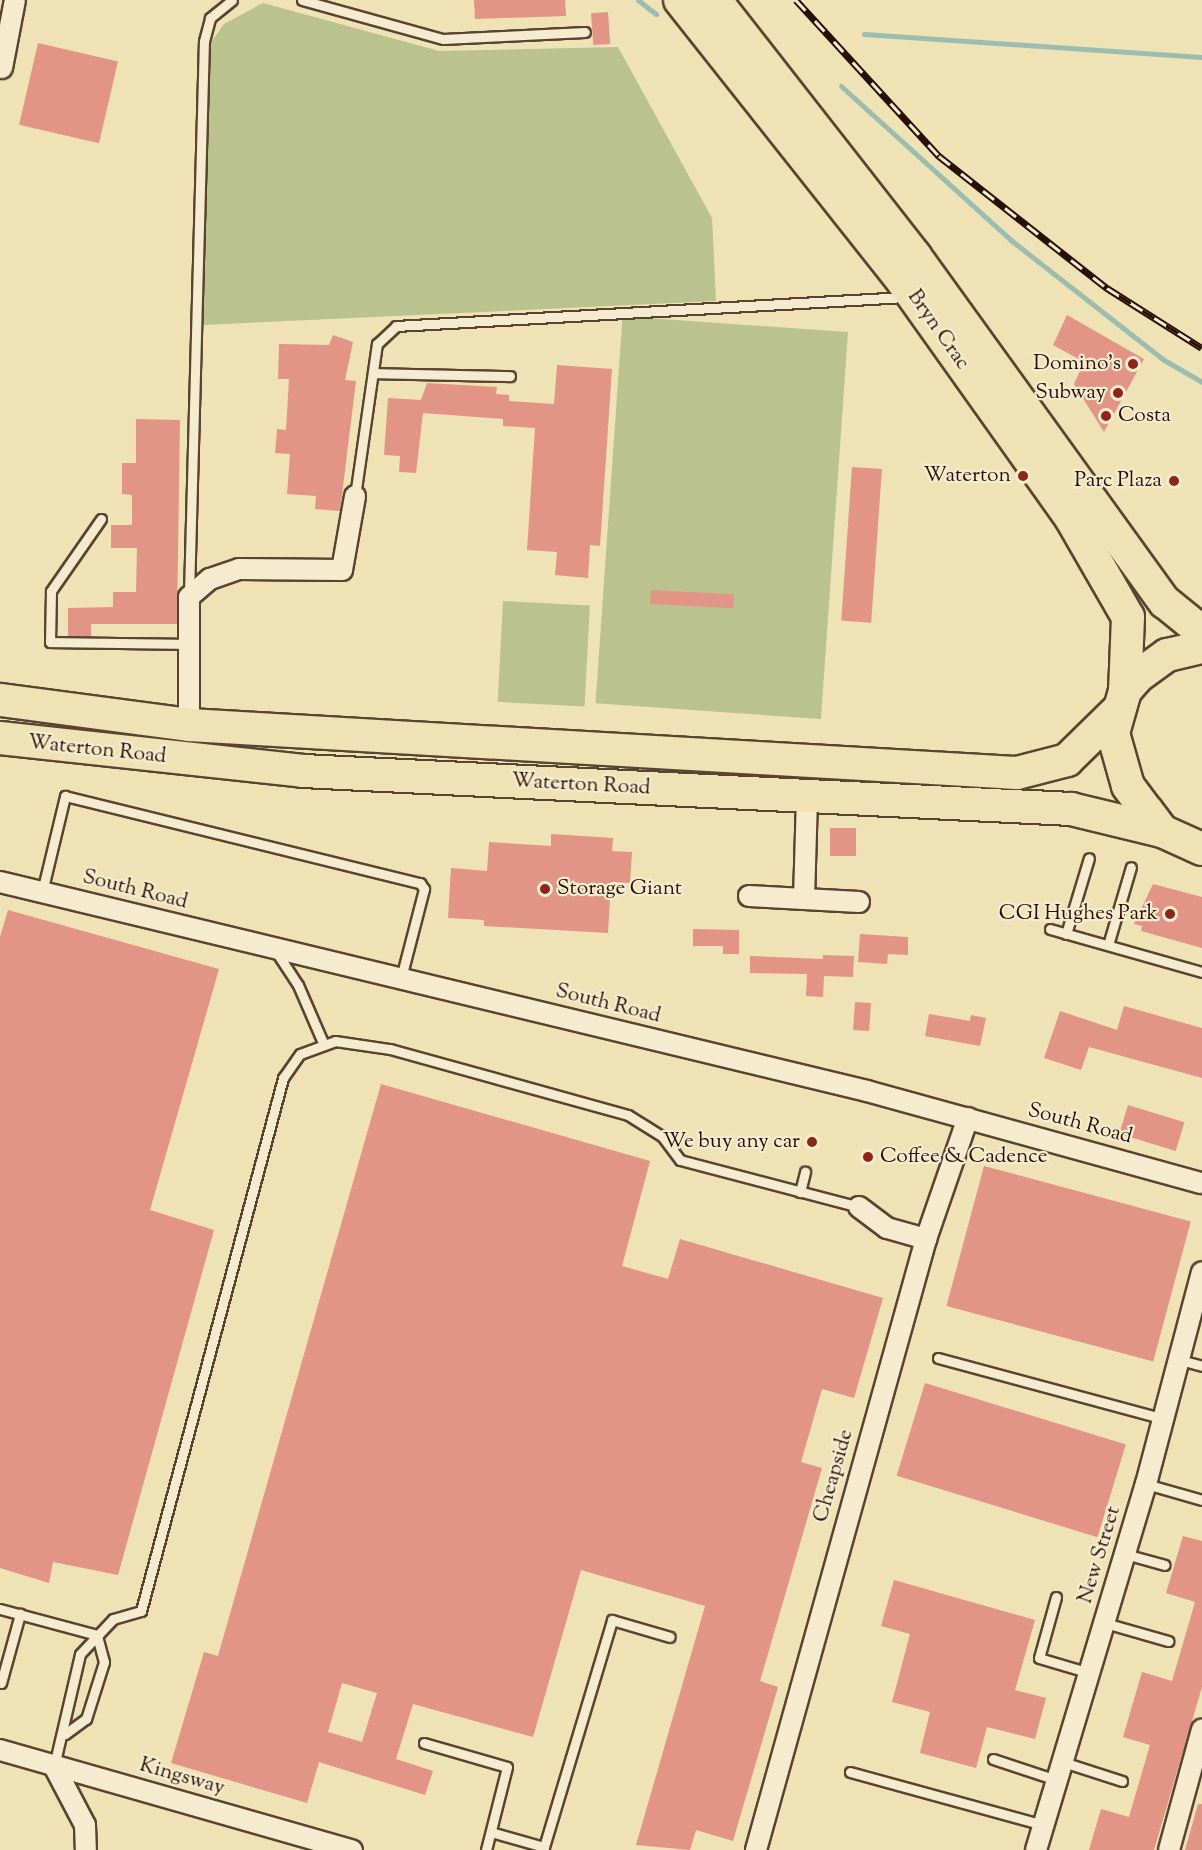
<!DOCTYPE html>
<html>
<head>
<meta charset="utf-8">
<style>
	body { margin:0 }
	#map { position:relative; width:1202px; height:1850px; overflow:hidden; background:#efe2b5; font-family:"Sorts Mill Goudy",serif }
	div>[style] { position:absolute }
	.green>* { inset:0; background:#bac38d; transform-origin:0 0 }
	.stream>* { height:5px; margin:-2.5px; padding:0 2.5px; transform-origin:2.5px; border-radius:2.5px; background:#9abdaf }
	.building>* { inset:0; background:#e29586; transform-origin:0 0 }
	.roads { filter:drop-shadow(2px 0 #5a4431) drop-shadow(-2px 0 #5a4431) drop-shadow(0 2px #5a4431) drop-shadow(0 -2px #5a4431) }
	.service>* { height:9px; margin:-4.5px; padding:0 4.5px; transform-origin:4.5px; border-radius:4.5px; background:#f5eccf }
	.minor>* { height:20px; margin:-10px; padding:0 10px; transform-origin:10px; border-radius:10px; background:#f5eccf }
	.primary>* { height:32px; margin:-16px; padding:0 16px; transform-origin:16px; border-radius:16px; background:#efe2b5 }
	.rail>* { height:7px; margin-top:-3.5px; transform-origin:0; background:repeating-linear-gradient(90deg,#f5eccf 0 14px,#290f05 0 28px); box-sizing:border-box; border-block:2px solid #290f05 }
	.dots>* { width:16px; height:16px; translate:-50% -50%; box-sizing:border-box; border:3px solid #f5eccf; border-radius:50% }
	span { translate:-50% -50%; white-space:nowrap; text-align:center; line-height:1.15; -webkit-text-stroke:4.5px #f5eccf; paint-order:stroke }
	.street-label { font-size:21px; color:#290f05 }
	.poi-label { font-size:21px; color:#290f05 }
	.right { translate:-100% -50%; text-align:right }
	.left { translate:0 -50%; text-align:left }
</style>
</head>
<body>
<div id="map">
	<div class="green">
		<div style="clip-path:polygon(263px 3px,439px 51px,618px 47px,712px 218px,716px 301px,203px 325px,204px 78px,212px 41px,224px 24px)"></div>
		<div style="left:848px;top:332px;width:388px;height:226px;rotate:94deg"></div>
		<div style="left:503px;top:601px;width:87px;height:101px;rotate:3deg"></div>
	</div>
	<div class="stream">
		<div style="left:638px;top:0;width:23px;rotate:38deg"></div>
		<div style="left:864px;top:34px;width:339px;rotate:3.9deg"></div>
		<div style="left:841px;top:86px;width:231px;rotate:42.2deg"></div>
		<div style="left:1012px;top:241px;width:193px;rotate:38.1deg"></div>
		<div style="left:1164px;top:360px;width:44px;rotate:30.1deg"></div>
	</div>
	<div class="building">
		<div style="clip-path:polygon(474px 0,565px 0,566px 16px,475px 19px)"></div>
		<div style="left:608px;top:12px;width:32px;height:17px;rotate:86deg"></div>
		<div style="left:38px;top:43px;width:82px;height:84px;rotate:13deg"></div>
		<div style="clip-path:polygon(1067px 315px,1144px 359px,1104px 432px,1074px 384px,1084px 362px,1053px 345px)"></div>
		<div style="clip-path:polygon(333px 335px,353px 342px,345px 380px,356px 381px,340px 511px,315px 509px,316px 496px,287px 494px,290px 454px,275px 453px,277px 429px,286px 430px,289px 379px,278px 379px,279px 344px,329px 345px)"></div>
		<div style="clip-path:polygon(557px 365px,612px 369px,600px 546px,590px 545px,588px 578px,555px 575px,557px 552px,527px 550px,535px 428px,503px 426px,503px 419px,423px 413px,416px 473px,399px 472px,400px 456px,384px 455px,388px 398px,421px 400px,427px 383px,497px 387px,496px 394px,509px 395px,509px 401px,554px 404px)"></div>
		<div style="clip-path:polygon(136px 419px,180px 420px,177px 624px,91px 624px,91px 636px,68px 636px,68px 608px,113px 607px,113px 592px,136px 592px,137px 548px,111px 548px,111px 525px,132px 525px,132px 495px,122px 494px,122px 463px,136px 463px)"></div>
		<div style="left:852px;top:467px;width:30px;height:154px;rotate:4deg"></div>
		<div style="left:651px;top:590px;width:83px;height:14px;rotate:3deg"></div>
		<div style="left:830px;top:828px;width:26px;height:28px"></div>
		<div style="clip-path:polygon(551px 834px,613px 838px,612px 851px,632px 852px,630px 883px,611px 882px,608px 933px,484px 926px,484px 920px,448px 918px,451px 868px,487px 871px,489px 842px,551px 846px)"></div>
		<div style="clip-path:polygon(1153px 884px,1202px 897px,1202px 948px,1141px 931px,1142px 926px,1134px 924px)"></div>
		<div style="clip-path:polygon(8px 910px,219px 969px,150px 1210px,214px 1230px,118px 1575px,53px 1562px,49px 1583px,0 1568px,0 937px)"></div>
		<div style="clip-path:polygon(693px 929px,739px 930px,739px 954px,723px 954px,723px 946px,693px 946px)"></div>
		<div style="clip-path:polygon(860px 934px,908px 937px,908px 955px,888px 954px,887px 964px,858px 962px)"></div>
		<div style="clip-path:polygon(823px 955px,854px 956px,853px 977px,824px 976px,823px 997px,806px 996px,807px 974px,750px 973px,750px 956px,823px 959px)"></div>
		<div style="left:855px;top:1002px;width:16px;height:28px;rotate:4deg"></div>
		<div style="clip-path:polygon(1124px 1006px,1202px 1028px,1202px 1078px,1089px 1047px,1081px 1070px,1044px 1058px,1060px 1011px,1117px 1030px)"></div>
		<div style="clip-path:polygon(929px 1014px,970px 1021px,971px 1015px,986px 1018px,980px 1046px,925px 1036px)"></div>
		<div style="clip-path:polygon(evenodd,381px 1084px,650px 1161px,622px 1266px,668px 1279px,680px 1239px,883px 1298px,854px 1398px,822px 1389px,801px 1462px,822px 1468px,760px 1681px,778px 1687px,733px 1841px,696px 1830px,690px 1850px,636px 1845px,705px 1606px,581px 1570px,533px 1737px,413px 1704px,396px 1759px,433px 1771px,425px 1795px,319px 1762px,307px 1803px,171px 1763px,204px 1652px,218px 1656px,381px 1084px,342px 1683px,377px 1693px,362px 1742px,328px 1732px,342px 1683px)"></div>
		<div style="left:1128px;top:1105px;width:59px;height:30px;rotate:17deg"></div>
		<div style="left:984px;top:1166px;width:214px;height:145px;rotate:15deg"></div>
		<div style="left:925px;top:1383px;width:210px;height:97px;rotate:17deg"></div>
		<div style="clip-path:polygon(1183px 1536px,1202px 1541px,1202px 1687px,1154px 1850px,1089px 1850px,1101px 1809px,1129px 1817px,1150px 1745px,1123px 1737px,1142px 1672px,1172px 1681px,1195px 1602px,1166px 1593px)"></div>
		<div style="clip-path:polygon(894px 1580px,1035px 1620px,1015px 1690px,1046px 1698px,1035px 1739px,987px 1727px,976px 1768px,920px 1753px,930px 1712px,892px 1702px,910px 1634px,881px 1626px)"></div>
		<div style="clip-path:polygon(1198px 1804px,1202px 1804px,1202px 1850px,1185px 1850px)"></div>
	</div>
	<div class="roads">
		<div class="service">
			<div style="left:302px;top:0;width:146px;rotate:15.5deg"></div>
			<div style="left:443px;top:39px;width:142px;rotate:-2.8deg"></div>
			<div style="left:373px;top:373px;width:137px;rotate:1.3deg"></div>
			<div style="left:355px;top:496px;width:154px;rotate:-81.8deg"></div>
			<div style="left:377px;top:344px;width:26px;rotate:-43deg"></div>
			<div style="left:396px;top:326px;width:510px;rotate:-3.26deg"></div>
			<div style="left:101px;top:519px;width:88px;rotate:124.8deg"></div>
			<div style="left:51px;top:591px;width:51px;rotate:91.1deg"></div>
			<div style="left:50px;top:642px;width:138px;rotate:0.8deg"></div>
			<div style="left:189px;top:594px;width:553px;rotate:-88.45deg"></div>
			<div style="left:204px;top:41px;width:24px;rotate:-75deg"></div>
			<div style="left:210px;top:18px;width:28px;rotate:-39deg"></div>
			<div style="left:42px;top:892px;width:99px;rotate:-76.5deg"></div>
			<div style="left:65px;top:796px;width:366px;rotate:13.8deg"></div>
			<div style="left:420px;top:883px;width:7px;rotate:56deg"></div>
			<div style="left:424px;top:889px;width:92px;rotate:104.5deg"></div>
			<div style="left:1050px;top:929px;width:158px;rotate:15.8deg"></div>
			<div style="left:1066px;top:934px;width:79px;rotate:-73.2deg"></div>
			<div style="left:1108px;top:945px;width:81px;rotate:-73.6deg"></div>
			<div style="left:275px;top:950px;width:42px;rotate:56.7deg"></div>
			<div style="left:298px;top:985px;width:65px;rotate:66.6deg"></div>
			<div style="left:800px;top:1192px;width:21px;rotate:-76deg"></div>
			<div style="left:938px;top:1358px;width:234px;rotate:15.1deg"></div>
			<div style="left:1180px;top:1360px;width:23px;rotate:15deg"></div>
			<div style="left:1146px;top:1484px;width:58px;rotate:15.9deg"></div>
			<div style="left:1125px;top:1554px;width:41px;rotate:15.4deg"></div>
			<div style="left:1056px;top:1597px;width:63px;rotate:105.6deg"></div>
			<div style="left:1039px;top:1658px;width:53px;rotate:16.4deg"></div>
			<div style="left:0;top:1609px;width:100px;rotate:15deg"></div>
			<div style="left:1105px;top:1623px;width:66px;rotate:15.9deg"></div>
			<div style="left:1px;top:1683px;width:72px;rotate:-74.6deg"></div>
			<div style="left:65px;top:1734px;width:26px;rotate:-36deg"></div>
			<div style="left:86px;top:1719px;width:60px;rotate:-72.5deg"></div>
			<div style="left:104px;top:1662px;width:28px;rotate:-105deg"></div>
			<div style="left:424px;top:1743px;width:86px;rotate:16.1deg"></div>
			<div style="left:507px;top:1767px;width:86px;rotate:104.2deg"></div>
			<div style="left:993px;top:1759px;width:66px;rotate:18.4deg"></div>
			<div style="left:1063px;top:1762px;width:62px;rotate:17.9deg"></div>
			<div style="left:54px;top:1766px;width:115px;rotate:-76.9deg"></div>
			<div style="left:80px;top:1654px;width:48px;rotate:-46.7deg"></div>
			<div style="left:113px;top:1619px;width:29px;rotate:-16deg"></div>
			<div style="left:141px;top:1611px;width:552px;rotate:-75.08deg"></div>
			<div style="left:283px;top:1078px;width:29px;rotate:-55deg"></div>
			<div style="left:300px;top:1054px;width:37px;rotate:-20deg"></div>
			<div style="left:335px;top:1041px;width:56px;rotate:8.3deg"></div>
			<div style="left:390px;top:1049px;width:247px;rotate:15.5deg"></div>
			<div style="left:628px;top:1115px;width:40px;rotate:32deg"></div>
			<div style="left:662px;top:1136px;width:30px;rotate:53deg"></div>
			<div style="left:680px;top:1160px;width:185px;rotate:14.7deg"></div>
			<div style="left:850px;top:1772px;width:201px;rotate:15.3deg"></div>
			<div style="left:491px;top:1832px;width:55px;rotate:15.8deg"></div>
			<div style="left:544px;top:1847px;width:237px;rotate:-73.3deg"></div>
			<div style="left:612px;top:1620px;width:60px;rotate:16.3deg"></div>
		</div>
		<div class="minor">
			<div style="left:2px;top:68px;width:69px;rotate:-79.2deg"></div>
			<div style="left:189px;top:725px;width:128px;rotate:-90deg"></div>
			<div style="left:189px;top:597px;width:28px;rotate:-41deg"></div>
			<div style="left:210px;top:579px;width:31px;rotate:-19deg"></div>
			<div style="left:239px;top:569px;width:103px;rotate:0.6deg"></div>
			<div style="left:342px;top:570px;width:75px;rotate:-80deg"></div>
			<div style="left:0;top:882px;width:892px;rotate:13.55deg"></div>
			<div style="left:867px;top:1091px;width:347px;rotate:15.4deg"></div>
			<div style="left:749px;top:896px;width:55px;rotate:3.1deg"></div>
			<div style="left:804px;top:899px;width:103px;rotate:-88.3deg"></div>
			<div style="left:804px;top:899px;width:55px;rotate:3.1deg"></div>
			<div style="left:859px;top:1207px;width:35px;rotate:37deg"></div>
			<div style="left:887px;top:1228px;width:41px;rotate:15.8deg"></div>
			<div style="left:0;top:1750px;width:366px;rotate:15.9deg"></div>
			<div style="left:54px;top:1766px;width:67px;rotate:62.3deg"></div>
			<div style="left:85px;top:1825px;width:25px;rotate:88deg"></div>
			<div style="left:756px;top:1850px;width:634px;rotate:-74.45deg"></div>
			<div style="left:926px;top:1239px;width:128px;rotate:-70.9deg"></div>
			<div style="left:1036px;top:1850px;width:382px;rotate:-73.3deg"></div>
			<div style="left:1146px;top:1484px;width:219px;rotate:-75.2deg"></div>
			<div style="left:1169px;top:1850px;width:125px;rotate:-74.7deg"></div>
		</div>
		<div class="primary">
			<div style="left:680px;top:0;width:361px;rotate:51.6deg"></div>
			<div style="left:904px;top:283px;width:288px;rotate:54.6deg"></div>
			<div style="left:1071px;top:518px;width:114px;rotate:60.1deg"></div>
			<div style="left:1128px;top:617px;width:74px;rotate:92.3deg"></div>
			<div style="left:715px;top:0;width:325px;rotate:52deg"></div>
			<div style="left:915px;top:256px;width:427px;rotate:54.2deg"></div>
			<div style="left:1165px;top:602px;width:48px;rotate:39deg"></div>
			<div style="left:1202px;top:647px;width:36px;rotate:167deg"></div>
			<div style="left:1167px;top:655px;width:34px;rotate:144deg"></div>
			<div style="left:1139px;top:675px;width:21px;rotate:131deg"></div>
			<div style="left:1125px;top:691px;width:44px;rotate:105.9deg"></div>
			<div style="left:1113px;top:733px;width:55px;rotate:74.2deg"></div>
			<div style="left:1128px;top:786px;width:31px;rotate:53deg"></div>
			<div style="left:1147px;top:811px;width:25px;rotate:53deg"></div>
			<div style="left:1162px;top:831px;width:44px;rotate:24.2deg"></div>
			<div style="left:0;top:700px;width:191px;rotate:7.5deg"></div>
			<div style="left:189px;top:725px;width:829px;rotate:3.32deg"></div>
			<div style="left:1017px;top:773px;width:52px;rotate:-14.6deg"></div>
			<div style="left:1067px;top:760px;width:69px;rotate:-44.4deg"></div>
			<div style="left:0;top:738px;width:305px;rotate:6.2deg"></div>
			<div style="left:303px;top:771px;width:769px;rotate:2.83deg"></div>
			<div style="left:1071px;top:809px;width:94px;rotate:13.6deg"></div>
		</div>
	</div>
	<div class="rail">
		<div style="left:796px;top:0;width:212px;rotate:47.5deg"></div>
		<div style="left:939px;top:156px;width:214px;rotate:38.2deg"></div>
		<div style="left:1107px;top:288px;width:112px;rotate:32.3deg"></div>
	</div>
	<div class="dots">
		<div style="left:1133px;top:364px;background:#8f2418"></div>
		<div style="left:1118px;top:393px;background:#8f2418"></div>
		<div style="left:1106px;top:416px;background:#8f2418"></div>
		<div style="left:1023px;top:476px;background:#8f2418"></div>
		<div style="left:1174px;top:481px;background:#8f2418"></div>
		<div style="left:545px;top:889px;background:#8f2418"></div>
		<div style="left:1170px;top:914px;background:#8f2418"></div>
		<div style="left:812px;top:1142px;background:#8f2418"></div>
		<div style="left:868px;top:1157px;background:#8f2418"></div>
	</div>
	<div class="street-label">
		<span style="left:938px;top:330px;rotate:55deg">Bryn Crac</span>
		<span style="left:97px;top:750px;rotate:6deg">Waterton Road</span>
		<span style="left:581px;top:785px;rotate:3deg">Waterton Road</span>
		<span style="left:135px;top:890px;rotate:14deg">South Road</span>
		<span style="left:608px;top:1004px;rotate:14deg">South Road</span>
		<span style="left:1080px;top:1124px;rotate:15deg">South Road</span>
		<span style="left:834px;top:1476px;rotate:-74deg">Cheapside</span>
		<span style="left:1100px;top:1555px;rotate:-73deg">New Street</span>
		<span style="left:182px;top:1777px;rotate:16deg">Kingsway</span>
	</div>
	<div class="poi-label">
		<span class="right" style="left:1121px;top:364px">Domino's</span>
		<span class="right" style="left:1106px;top:393px">Subway</span>
		<span class="left" style="left:1118px;top:416px">Costa</span>
		<span class="right" style="left:1011px;top:476px">Waterton</span>
		<span class="right" style="left:1162px;top:481px">Parc Plaza</span>
		<span class="left" style="left:557px;top:889px">Storage Giant</span>
		<span class="right" style="left:1158px;top:914px">CGI Hughes Park</span>
		<span class="right" style="left:800px;top:1142px">We buy any car</span>
		<span class="left" style="left:880px;top:1157px">Coffee &amp; Cadence</span>
	</div>
</div>
</body>
</html>
